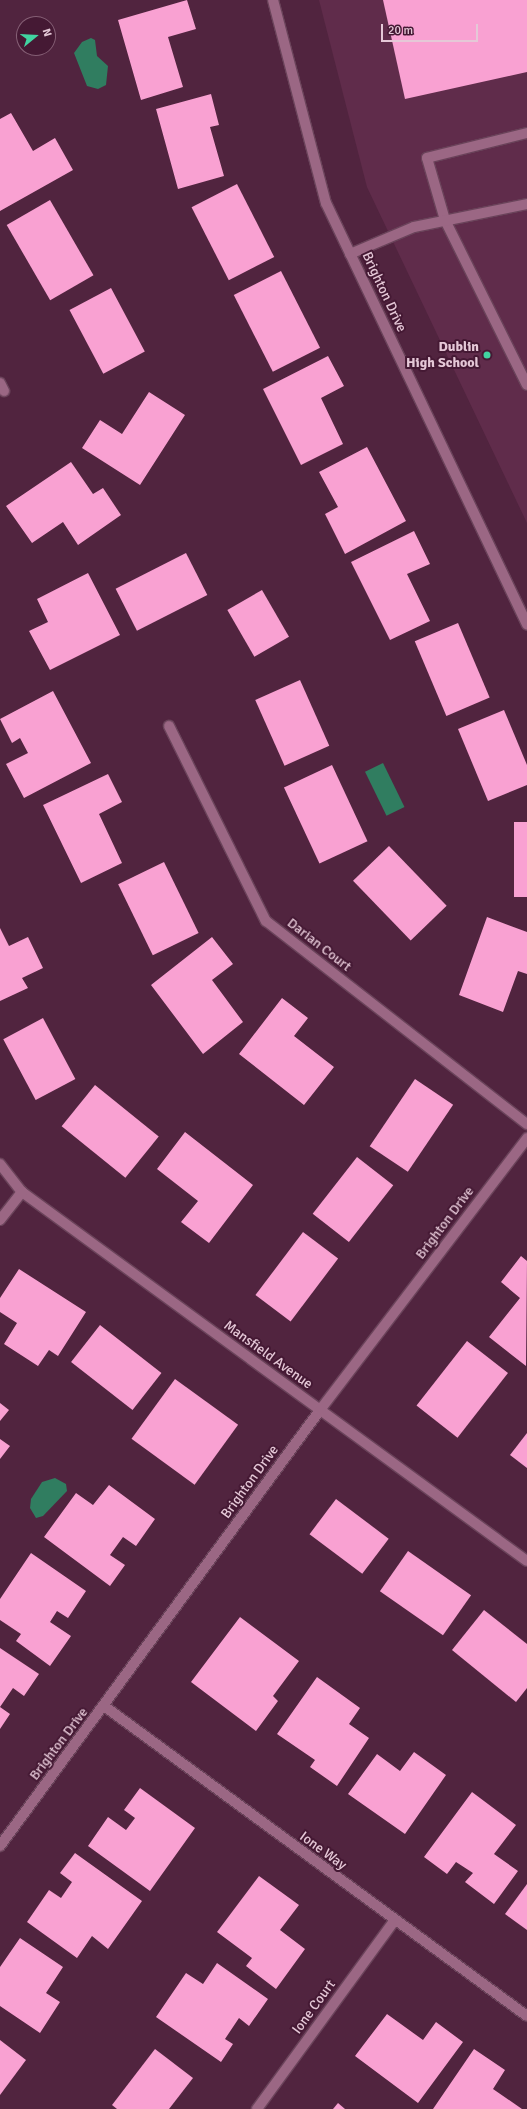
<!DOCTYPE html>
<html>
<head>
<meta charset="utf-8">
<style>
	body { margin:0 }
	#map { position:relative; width:527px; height:2109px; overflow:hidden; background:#51243f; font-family:Signika,sans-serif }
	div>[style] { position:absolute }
	.built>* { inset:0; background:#602c4b }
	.water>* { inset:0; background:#307d60; transform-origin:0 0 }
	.building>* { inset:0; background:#f9a1d2; transform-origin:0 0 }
	.roads { filter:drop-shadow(1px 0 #6a435a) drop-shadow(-1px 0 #6a435a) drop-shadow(0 1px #6a435a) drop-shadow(0 -1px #6a435a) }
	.minor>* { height:10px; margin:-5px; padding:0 5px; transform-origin:5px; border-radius:5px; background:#9b6784 }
	.dots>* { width:11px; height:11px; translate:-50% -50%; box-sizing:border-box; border:2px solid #451934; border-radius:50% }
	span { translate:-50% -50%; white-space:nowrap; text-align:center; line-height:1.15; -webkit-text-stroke:4px #451934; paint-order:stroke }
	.street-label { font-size:14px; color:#e5c8d7 }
	.poi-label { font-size:14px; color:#e5c8d7; font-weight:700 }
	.right { translate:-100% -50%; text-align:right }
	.north { position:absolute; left:16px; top:16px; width:40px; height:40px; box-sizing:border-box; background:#451934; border:1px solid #855f75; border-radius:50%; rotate:72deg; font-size:11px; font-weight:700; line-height:16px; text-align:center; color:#e5c8d7 }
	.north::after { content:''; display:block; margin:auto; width:14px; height:18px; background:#41d4a1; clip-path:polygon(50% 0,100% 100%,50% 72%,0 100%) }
	.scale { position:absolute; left:381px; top:24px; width:97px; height:18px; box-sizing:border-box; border:2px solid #e5c8d7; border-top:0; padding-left:5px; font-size:12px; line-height:14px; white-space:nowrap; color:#e5c8d7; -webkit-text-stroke:3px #451934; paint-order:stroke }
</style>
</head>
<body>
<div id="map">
	<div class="built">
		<div style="clip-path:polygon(319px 0,527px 0,527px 523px,367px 187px)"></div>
	</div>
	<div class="water">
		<div style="clip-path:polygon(91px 38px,95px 40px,97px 56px,108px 66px,106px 85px,98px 89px,87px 86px,74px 53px,82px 42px)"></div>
		<div style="left:383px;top:763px;width:49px;height:20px;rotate:64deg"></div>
		<div style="clip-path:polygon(55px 1478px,66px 1484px,67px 1491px,43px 1516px,36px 1518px,30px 1508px,31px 1499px,42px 1482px)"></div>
	</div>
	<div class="building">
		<div style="clip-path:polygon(187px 0,196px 29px,168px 37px,183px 87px,141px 100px,118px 20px)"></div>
		<div style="clip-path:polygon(383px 0,527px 0,527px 72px,405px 99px)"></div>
		<div style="clip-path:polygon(211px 94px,219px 125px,210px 127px,224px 176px,178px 189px,156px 109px)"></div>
		<div style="clip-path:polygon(11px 113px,33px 151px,55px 138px,73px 170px,0 211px,0 119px)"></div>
		<div style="left:237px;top:184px;width:82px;height:51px;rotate:63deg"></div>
		<div style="left:50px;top:200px;width:87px;height:50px;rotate:60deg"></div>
		<div style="left:281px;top:271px;width:86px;height:53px;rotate:63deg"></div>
		<div style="left:111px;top:288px;width:72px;height:47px;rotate:62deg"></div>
		<div style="clip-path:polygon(328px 356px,344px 386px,321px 398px,343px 444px,301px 465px,263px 389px)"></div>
		<div style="clip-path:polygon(149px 392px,185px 415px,140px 485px,82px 448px,100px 420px,122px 434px)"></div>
		<div style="clip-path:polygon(367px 447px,406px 521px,345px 554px,325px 514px,338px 507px,319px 472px)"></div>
		<div style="clip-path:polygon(71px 462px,93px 494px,103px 488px,121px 515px,78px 545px,63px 522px,32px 543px,6px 506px)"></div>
		<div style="clip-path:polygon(414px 531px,430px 564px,407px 574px,430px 621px,390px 640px,351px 562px)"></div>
		<div style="left:186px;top:553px;width:47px;height:79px;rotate:63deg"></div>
		<div style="clip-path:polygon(88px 573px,120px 635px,50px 670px,29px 631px,48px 622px,37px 599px)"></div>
		<div style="left:262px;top:590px;width:54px;height:40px;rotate:60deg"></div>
		<div style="left:458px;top:623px;width:81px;height:47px;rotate:67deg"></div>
		<div style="left:300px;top:680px;width:72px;height:49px;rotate:66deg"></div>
		<div style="clip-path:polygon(53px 691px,91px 763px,24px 798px,6px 764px,28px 753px,20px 738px,12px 743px,0 719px)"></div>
		<div style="clip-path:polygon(504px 710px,527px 765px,527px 785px,488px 801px,458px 729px)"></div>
		<div style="left:332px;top:765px;width:84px;height:53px;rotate:65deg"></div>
		<div style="clip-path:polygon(108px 774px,122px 802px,99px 814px,122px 863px,81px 883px,43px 805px)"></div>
		<div style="left:514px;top:822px;width:13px;height:75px"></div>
		<div style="left:389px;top:846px;width:83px;height:50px;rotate:46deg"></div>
		<div style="left:164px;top:862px;width:79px;height:51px;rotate:64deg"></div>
		<div style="clip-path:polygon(487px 917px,527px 932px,527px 974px,518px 971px,503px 1012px,459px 995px)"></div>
		<div style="clip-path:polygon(0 928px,9px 946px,28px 937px,43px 968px,22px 978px,28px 988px,0 1001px)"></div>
		<div style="clip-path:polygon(212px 937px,233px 964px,212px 980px,243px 1022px,203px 1054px,151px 985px)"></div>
		<div style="clip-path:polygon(282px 998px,308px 1018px,294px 1036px,334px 1067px,304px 1105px,239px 1054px)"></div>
		<div style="left:43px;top:1018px;width:69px;height:45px;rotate:62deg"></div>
		<div style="left:415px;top:1079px;width:46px;height:81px;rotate:34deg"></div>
		<div style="left:95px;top:1085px;width:82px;height:53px;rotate:39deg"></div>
		<div style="clip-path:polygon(185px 1132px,253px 1185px,209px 1243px,181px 1222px,198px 1201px,157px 1169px)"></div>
		<div style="left:357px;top:1157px;width:46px;height:72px;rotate:38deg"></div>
		<div style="left:303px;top:1232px;width:44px;height:79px;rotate:37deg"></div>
		<div style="clip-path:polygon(521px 1256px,527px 1261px,526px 1366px,489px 1337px,520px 1298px,501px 1282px)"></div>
		<div style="clip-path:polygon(19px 1269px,86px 1312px,58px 1356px,49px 1350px,38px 1366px,4px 1344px,17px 1323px,0 1312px,0 1298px)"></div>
		<div style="left:100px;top:1325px;width:78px;height:47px;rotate:38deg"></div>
		<div style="left:467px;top:1341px;width:52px;height:82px;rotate:38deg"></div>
		<div style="left:175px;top:1379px;width:78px;height:74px;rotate:36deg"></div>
		<div style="clip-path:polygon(0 1403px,9px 1410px,0 1421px)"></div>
		<div style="clip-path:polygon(527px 1433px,527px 1468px,510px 1455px)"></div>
		<div style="clip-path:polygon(0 1439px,10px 1446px,0 1459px)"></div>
		<div style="clip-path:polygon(109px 1485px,155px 1519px,136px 1546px,123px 1537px,110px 1555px,125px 1565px,110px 1586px,44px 1537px,76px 1493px,93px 1505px)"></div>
		<div style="left:336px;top:1499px;width:66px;height:44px;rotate:37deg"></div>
		<div style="left:408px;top:1551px;width:77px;height:49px;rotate:35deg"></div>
		<div style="clip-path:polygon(31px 1553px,86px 1591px,68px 1618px,57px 1611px,50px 1622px,71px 1636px,50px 1666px,16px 1641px,21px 1634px,0 1620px,0 1599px)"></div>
		<div style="clip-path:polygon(484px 1610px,527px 1644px,527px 1688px,516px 1702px,452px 1650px)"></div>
		<div style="clip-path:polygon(240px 1617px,299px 1661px,273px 1696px,278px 1701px,256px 1731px,191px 1682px)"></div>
		<div style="clip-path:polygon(0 1648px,39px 1674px,24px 1696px,13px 1688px,0 1707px,10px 1714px,0 1729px)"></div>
		<div style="clip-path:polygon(317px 1677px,360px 1708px,349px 1724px,369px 1738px,337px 1786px,310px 1767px,315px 1760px,277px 1734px)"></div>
		<div style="clip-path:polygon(414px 1752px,446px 1775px,405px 1834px,348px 1794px,377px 1754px,400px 1771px)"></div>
		<div style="clip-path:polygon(140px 1788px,195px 1828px,150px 1891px,88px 1846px,108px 1817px,126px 1830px,135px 1818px,124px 1810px)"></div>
		<div style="clip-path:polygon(472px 1792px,516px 1825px,494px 1854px,518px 1871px,494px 1904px,465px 1882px,473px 1873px,456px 1862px,447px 1874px,424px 1857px)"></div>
		<div style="clip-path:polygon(75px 1853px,142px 1901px,108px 1949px,92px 1936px,77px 1958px,27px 1922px,49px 1890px,61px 1898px,72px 1882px,60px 1873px)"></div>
		<div style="clip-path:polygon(259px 1876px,299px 1905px,280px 1930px,305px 1949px,276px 1989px,246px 1966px,252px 1958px,217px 1932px)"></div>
		<div style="clip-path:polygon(527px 1884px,527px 1930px,505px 1914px)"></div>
		<div style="clip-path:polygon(20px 1938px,63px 1967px,46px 1993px,60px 2002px,40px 2033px,0 2006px,0 1967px)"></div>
		<div style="clip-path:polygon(217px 1963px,268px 1999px,249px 2026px,239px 2018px,225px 2039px,233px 2044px,221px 2062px,156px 2017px,186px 1973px,203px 1984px)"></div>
		<div style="clip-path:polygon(387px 2014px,423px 2040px,436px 2022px,463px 2042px,418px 2103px,355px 2056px)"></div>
		<div style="clip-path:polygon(0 2040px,26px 2060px,0 2095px)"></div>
		<div style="clip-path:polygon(155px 2049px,193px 2078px,169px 2109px,117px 2109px,112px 2105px)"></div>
		<div style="clip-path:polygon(474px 2049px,505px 2070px,493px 2089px,522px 2109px,433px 2109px)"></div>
		<div style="clip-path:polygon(338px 2103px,345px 2109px,333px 2109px)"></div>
	</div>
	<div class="roads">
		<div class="minor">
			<div style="left:273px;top:0;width:210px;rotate:75.4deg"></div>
			<div style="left:326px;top:203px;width:467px;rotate:64.5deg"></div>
			<div style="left:527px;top:133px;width:103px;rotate:166deg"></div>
			<div style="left:427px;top:158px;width:65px;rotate:73.8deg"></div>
			<div style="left:445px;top:220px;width:184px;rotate:63.6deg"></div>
			<div style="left:350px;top:254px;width:69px;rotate:-22.9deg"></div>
			<div style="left:414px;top:227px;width:115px;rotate:-11.5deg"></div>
			<div style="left:0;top:383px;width:9px;rotate:63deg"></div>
			<div style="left:169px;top:726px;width:218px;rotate:63.6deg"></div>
			<div style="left:266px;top:921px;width:331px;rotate:37.9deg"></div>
			<div style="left:0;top:1164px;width:36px;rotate:52deg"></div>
			<div style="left:22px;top:1192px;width:625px;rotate:36.16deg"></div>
			<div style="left:0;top:1220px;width:36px;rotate:-52deg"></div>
			<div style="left:104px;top:1706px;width:524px;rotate:36.24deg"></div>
			<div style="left:0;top:1846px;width:541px;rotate:-53.72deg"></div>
			<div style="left:320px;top:1410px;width:342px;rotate:-52.7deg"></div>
			<div style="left:257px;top:2109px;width:233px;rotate:-53.9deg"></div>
		</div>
	</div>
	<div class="dots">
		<div style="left:487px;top:355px;background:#41d4a1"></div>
	</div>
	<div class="street-label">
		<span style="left:384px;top:292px;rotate:65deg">Brighton Drive</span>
		<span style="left:319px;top:945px;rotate:38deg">Darian Court</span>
		<span style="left:445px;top:1223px;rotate:-53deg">Brighton Drive</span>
		<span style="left:268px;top:1355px;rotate:36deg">Mansfield Avenue</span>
		<span style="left:250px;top:1482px;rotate:-54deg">Brighton Drive</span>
		<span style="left:59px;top:1744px;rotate:-53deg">Brighton Drive</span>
		<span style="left:323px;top:1851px;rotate:36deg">Ione Way</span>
		<span style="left:314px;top:2007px;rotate:-54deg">Ione Court</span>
	</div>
	<div class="poi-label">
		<span class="right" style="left:479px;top:355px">Dublin<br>High School</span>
	</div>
	<div class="north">N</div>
	<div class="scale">20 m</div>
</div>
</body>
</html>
